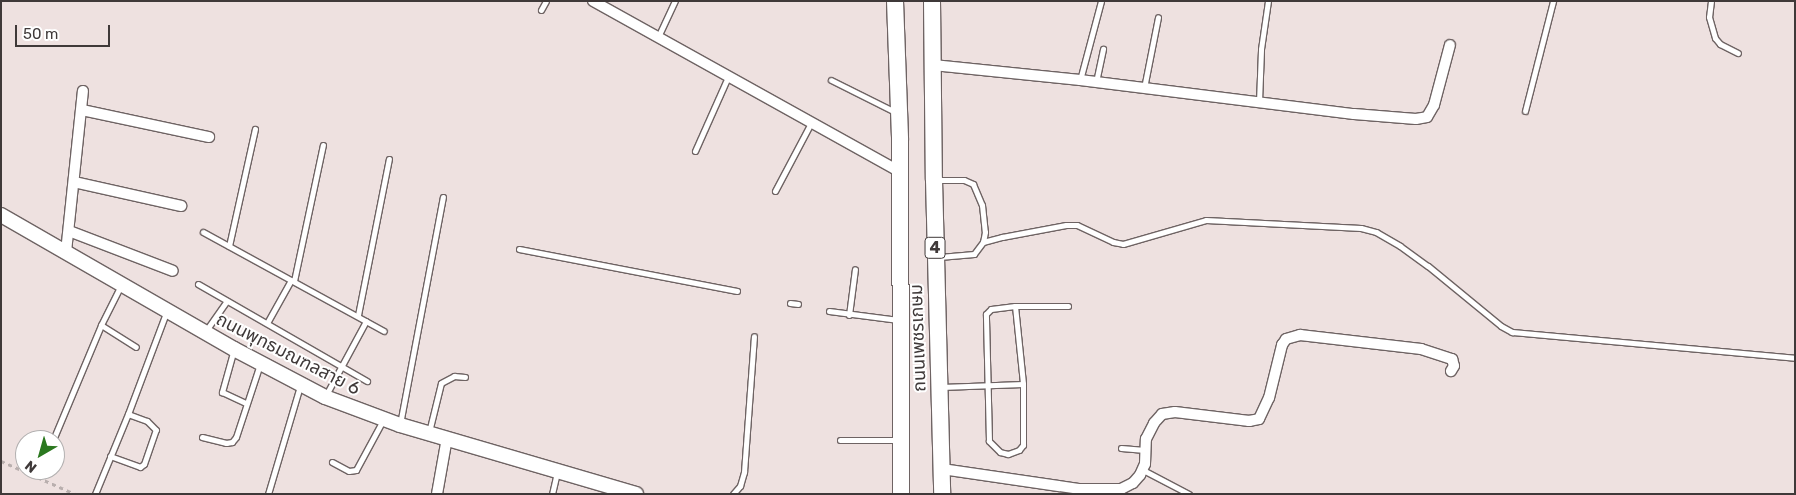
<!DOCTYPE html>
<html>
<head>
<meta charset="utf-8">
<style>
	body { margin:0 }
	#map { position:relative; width:1796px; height:495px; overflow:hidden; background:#eee1e0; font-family:Rubik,"Noto Sans Thai",sans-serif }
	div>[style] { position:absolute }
	.path>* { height:2.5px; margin-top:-1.25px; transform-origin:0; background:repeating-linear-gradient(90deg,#b9afae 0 4px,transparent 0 8px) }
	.roads { filter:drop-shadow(1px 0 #6e6363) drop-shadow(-1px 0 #6e6363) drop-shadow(0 1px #6e6363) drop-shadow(0 -1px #6e6363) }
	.lane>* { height:5px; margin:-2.5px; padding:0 2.5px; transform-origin:2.5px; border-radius:2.5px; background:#fff }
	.street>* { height:10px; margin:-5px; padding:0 5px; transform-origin:5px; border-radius:5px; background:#fff }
	.secondary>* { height:14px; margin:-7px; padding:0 7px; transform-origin:7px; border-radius:7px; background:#fff }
	.primary>* { height:16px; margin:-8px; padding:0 8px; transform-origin:8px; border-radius:8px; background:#fff }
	span { translate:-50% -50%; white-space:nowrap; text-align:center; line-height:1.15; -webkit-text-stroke:4px #fff; paint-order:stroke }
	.shield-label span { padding:1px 4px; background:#fff; border:1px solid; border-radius:4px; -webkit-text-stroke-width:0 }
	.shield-label { font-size:16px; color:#3f3939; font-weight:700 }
	.street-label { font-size:18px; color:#3f3939 }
	.frame { position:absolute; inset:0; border:2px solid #3f3939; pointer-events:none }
	.north { position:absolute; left:15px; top:430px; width:50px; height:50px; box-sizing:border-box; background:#fff; border:1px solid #b2b0b0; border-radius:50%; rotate:218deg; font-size:14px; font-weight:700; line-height:20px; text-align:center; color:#3f3939 }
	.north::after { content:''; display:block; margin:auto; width:18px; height:22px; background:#2b781f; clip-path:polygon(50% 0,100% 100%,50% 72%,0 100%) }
	.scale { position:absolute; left:15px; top:25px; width:95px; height:22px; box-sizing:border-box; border:2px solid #3f3939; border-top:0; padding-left:6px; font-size:15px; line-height:18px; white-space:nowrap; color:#3f3939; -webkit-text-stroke:4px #fff; paint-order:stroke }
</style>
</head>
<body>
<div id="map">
	<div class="path">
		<div style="left:1px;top:461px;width:81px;rotate:24deg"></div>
	</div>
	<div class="roads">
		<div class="lane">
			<div style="left:1711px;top:1px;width:16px;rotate:97deg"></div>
			<div style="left:1709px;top:17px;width:22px;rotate:74deg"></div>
			<div style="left:1715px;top:38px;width:8px;rotate:50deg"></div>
			<div style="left:1720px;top:44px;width:20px;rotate:27deg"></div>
			<div style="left:541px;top:10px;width:10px;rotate:-61deg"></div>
			<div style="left:658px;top:37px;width:40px;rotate:-65deg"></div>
			<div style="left:831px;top:80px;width:72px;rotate:26.6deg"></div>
			<div style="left:1080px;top:80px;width:82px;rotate:-75.1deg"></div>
			<div style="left:1096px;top:82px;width:34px;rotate:-78deg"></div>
			<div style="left:1144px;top:88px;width:72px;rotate:-78.8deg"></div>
			<div style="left:1259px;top:102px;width:53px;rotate:-87.8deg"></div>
			<div style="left:1261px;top:49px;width:49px;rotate:-81.7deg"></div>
			<div style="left:1525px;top:111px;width:114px;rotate:-75.7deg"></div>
			<div style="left:695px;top:151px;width:81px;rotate:-66deg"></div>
			<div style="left:937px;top:180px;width:27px"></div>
			<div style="left:964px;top:180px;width:10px;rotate:24deg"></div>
			<div style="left:973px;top:184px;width:23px;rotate:67deg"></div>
			<div style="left:982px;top:205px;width:27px;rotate:84deg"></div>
			<div style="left:985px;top:232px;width:10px;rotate:101deg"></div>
			<div style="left:983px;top:242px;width:15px;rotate:127deg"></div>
			<div style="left:974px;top:254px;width:35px;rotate:175deg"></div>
			<div style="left:775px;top:191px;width:77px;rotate:-62.1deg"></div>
			<div style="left:203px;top:232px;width:206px;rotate:28.7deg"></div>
			<div style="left:983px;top:242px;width:20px;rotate:-15deg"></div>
			<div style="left:1002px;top:237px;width:65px;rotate:-10.6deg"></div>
			<div style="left:1066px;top:225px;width:11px"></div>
			<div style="left:1077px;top:225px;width:40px;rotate:25deg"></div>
			<div style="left:1113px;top:242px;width:10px;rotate:11deg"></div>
			<div style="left:1123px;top:244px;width:86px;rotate:-16.1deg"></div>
			<div style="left:1206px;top:220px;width:155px;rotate:3deg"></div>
			<div style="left:1361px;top:228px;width:16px;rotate:15deg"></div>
			<div style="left:1376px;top:232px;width:28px;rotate:30deg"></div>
			<div style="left:1400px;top:246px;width:34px;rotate:36deg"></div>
			<div style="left:1428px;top:266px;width:94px;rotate:39.4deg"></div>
			<div style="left:1501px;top:326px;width:13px;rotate:29deg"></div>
			<div style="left:1512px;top:332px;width:284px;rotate:5.2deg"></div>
			<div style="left:229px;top:246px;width:120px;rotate:-77.5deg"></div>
			<div style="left:519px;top:249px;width:222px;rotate:10.9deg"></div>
			<div style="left:294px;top:281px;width:139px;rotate:-78deg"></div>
			<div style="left:198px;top:284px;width:195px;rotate:29.9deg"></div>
			<div style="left:790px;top:303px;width:8px;rotate:7deg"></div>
			<div style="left:1015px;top:306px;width:78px;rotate:84.1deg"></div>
			<div style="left:1023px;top:384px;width:61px;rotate:90deg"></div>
			<div style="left:1023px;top:445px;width:6px;rotate:129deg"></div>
			<div style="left:1019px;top:450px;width:12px;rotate:160deg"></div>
			<div style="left:1008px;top:454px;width:8px;rotate:-166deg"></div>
			<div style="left:1000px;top:452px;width:16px;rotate:-135deg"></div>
			<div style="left:989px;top:441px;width:127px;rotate:-91.4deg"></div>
			<div style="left:986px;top:314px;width:7px;rotate:-45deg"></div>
			<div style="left:991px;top:309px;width:24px;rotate:-7deg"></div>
			<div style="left:1015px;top:306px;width:53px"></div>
			<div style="left:829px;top:311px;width:70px;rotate:7.4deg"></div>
			<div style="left:358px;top:315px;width:159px;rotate:-78.8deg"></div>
			<div style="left:849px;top:315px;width:46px;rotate:-82.6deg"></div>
			<div style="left:267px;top:323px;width:49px;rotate:-60.8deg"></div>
			<div style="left:101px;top:325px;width:41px;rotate:32.2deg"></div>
			<div style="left:205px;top:332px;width:38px;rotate:-55deg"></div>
			<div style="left:234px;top:349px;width:45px;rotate:105.6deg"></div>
			<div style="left:222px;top:392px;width:26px;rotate:25deg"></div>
			<div style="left:941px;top:387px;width:82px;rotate:-2.1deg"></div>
			<div style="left:326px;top:395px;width:84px;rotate:-61.6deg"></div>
			<div style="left:400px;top:424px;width:231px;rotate:-79.3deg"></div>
			<div style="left:429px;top:432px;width:50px;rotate:-76.2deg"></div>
			<div style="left:441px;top:383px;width:15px;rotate:-28deg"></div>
			<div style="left:454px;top:376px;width:11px;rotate:5deg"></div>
			<div style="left:202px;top:437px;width:25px;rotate:14deg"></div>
			<div style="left:226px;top:443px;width:6px;rotate:-9deg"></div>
			<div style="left:232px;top:442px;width:6px;rotate:-51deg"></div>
			<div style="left:236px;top:437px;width:77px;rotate:-71.8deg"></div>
			<div style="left:53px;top:440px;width:125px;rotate:-67.3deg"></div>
			<div style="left:101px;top:325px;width:45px;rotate:-63.4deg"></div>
			<div style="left:840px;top:440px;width:57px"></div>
			<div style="left:1121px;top:448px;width:24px;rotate:5deg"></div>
			<div style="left:110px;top:456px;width:32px;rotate:20deg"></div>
			<div style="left:140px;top:467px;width:5px;rotate:-37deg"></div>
			<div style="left:144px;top:464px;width:36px;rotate:-71deg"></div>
			<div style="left:156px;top:430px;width:13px;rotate:-135deg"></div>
			<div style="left:147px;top:421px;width:20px;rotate:-160deg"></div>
			<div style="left:332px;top:462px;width:19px;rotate:28deg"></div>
			<div style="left:349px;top:471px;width:7px;rotate:-8deg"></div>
			<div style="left:356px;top:470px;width:57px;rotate:-61.6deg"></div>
			<div style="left:1143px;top:470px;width:52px;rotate:27.6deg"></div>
			<div style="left:95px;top:494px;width:87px;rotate:-67.6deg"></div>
			<div style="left:128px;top:414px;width:111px;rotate:-69.4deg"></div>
			<div style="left:268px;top:494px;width:113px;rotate:-73.5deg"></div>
			<div style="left:552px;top:494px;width:23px;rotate:-77deg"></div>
			<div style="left:733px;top:494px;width:11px;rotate:-49deg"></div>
			<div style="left:740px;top:486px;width:15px;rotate:-74deg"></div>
			<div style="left:744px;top:472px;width:136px;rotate:-85.8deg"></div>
		</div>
		<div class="street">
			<div style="left:593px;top:1px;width:351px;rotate:29.1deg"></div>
			<div style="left:933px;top:65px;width:148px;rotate:5.8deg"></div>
			<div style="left:1080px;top:80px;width:276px;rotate:7.1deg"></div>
			<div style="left:1354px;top:114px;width:62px;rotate:4.6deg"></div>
			<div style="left:1416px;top:119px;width:11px;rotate:-10deg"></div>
			<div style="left:1427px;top:117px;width:14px;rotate:-60deg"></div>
			<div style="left:1434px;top:105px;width:62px;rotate:-75.1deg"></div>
			<div style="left:82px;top:110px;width:130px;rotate:12deg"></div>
			<div style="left:74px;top:182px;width:110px;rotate:12.6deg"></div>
			<div style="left:69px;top:231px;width:111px;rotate:21deg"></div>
			<div style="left:66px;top:252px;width:162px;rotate:-84deg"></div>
			<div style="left:942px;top:469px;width:138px;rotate:8.3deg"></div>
			<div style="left:1079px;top:489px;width:42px"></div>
			<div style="left:1121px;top:489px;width:13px;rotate:-27deg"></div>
			<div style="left:1133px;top:483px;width:11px;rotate:-49deg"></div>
			<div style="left:1140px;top:475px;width:12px;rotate:-66deg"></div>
			<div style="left:1145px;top:464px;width:25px;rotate:-88deg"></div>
			<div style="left:1146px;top:439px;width:18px;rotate:-63deg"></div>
			<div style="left:1154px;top:423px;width:12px;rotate:-48deg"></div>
			<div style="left:1162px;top:414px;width:13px;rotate:-9deg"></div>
			<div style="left:1175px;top:412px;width:75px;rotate:6.9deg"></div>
			<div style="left:1249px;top:421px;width:10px;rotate:-11deg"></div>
			<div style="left:1259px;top:419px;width:23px;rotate:-65deg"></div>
			<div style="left:1269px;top:398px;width:55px;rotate:-76.2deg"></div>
			<div style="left:1282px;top:345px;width:7px;rotate:-56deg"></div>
			<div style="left:1286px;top:339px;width:15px;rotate:-16deg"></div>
			<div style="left:1300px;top:335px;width:122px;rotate:6.6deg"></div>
			<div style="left:1421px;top:349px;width:33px;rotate:18deg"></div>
			<div style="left:1452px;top:359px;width:7px;rotate:74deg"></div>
			<div style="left:1454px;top:366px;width:6px;rotate:121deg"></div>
			<div style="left:437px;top:494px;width:57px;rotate:-79.9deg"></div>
		</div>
		<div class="secondary">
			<div style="left:1px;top:215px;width:269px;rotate:29.9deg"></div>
			<div style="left:234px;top:349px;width:103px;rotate:27.8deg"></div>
			<div style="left:325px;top:397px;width:80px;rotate:20.5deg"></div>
			<div style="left:400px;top:425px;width:246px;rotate:16.3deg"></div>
		</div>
		<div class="primary">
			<div style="left:895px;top:1px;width:139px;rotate:87.9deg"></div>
			<div style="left:900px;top:140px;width:354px;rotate:89.8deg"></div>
			<div style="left:932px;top:1px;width:179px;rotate:89.4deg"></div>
			<div style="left:934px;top:180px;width:314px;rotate:88.5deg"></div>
		</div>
	</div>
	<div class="shield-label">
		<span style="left:935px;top:248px">4</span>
	</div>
	<div class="street-label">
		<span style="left:918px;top:338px;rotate:-92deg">ถนนเพชรเกษม</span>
		<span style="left:288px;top:354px;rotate:27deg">ถนนพุทธมณฑลสาย 6</span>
	</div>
	<div class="frame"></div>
	<div class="north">N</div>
	<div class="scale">50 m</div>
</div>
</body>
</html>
